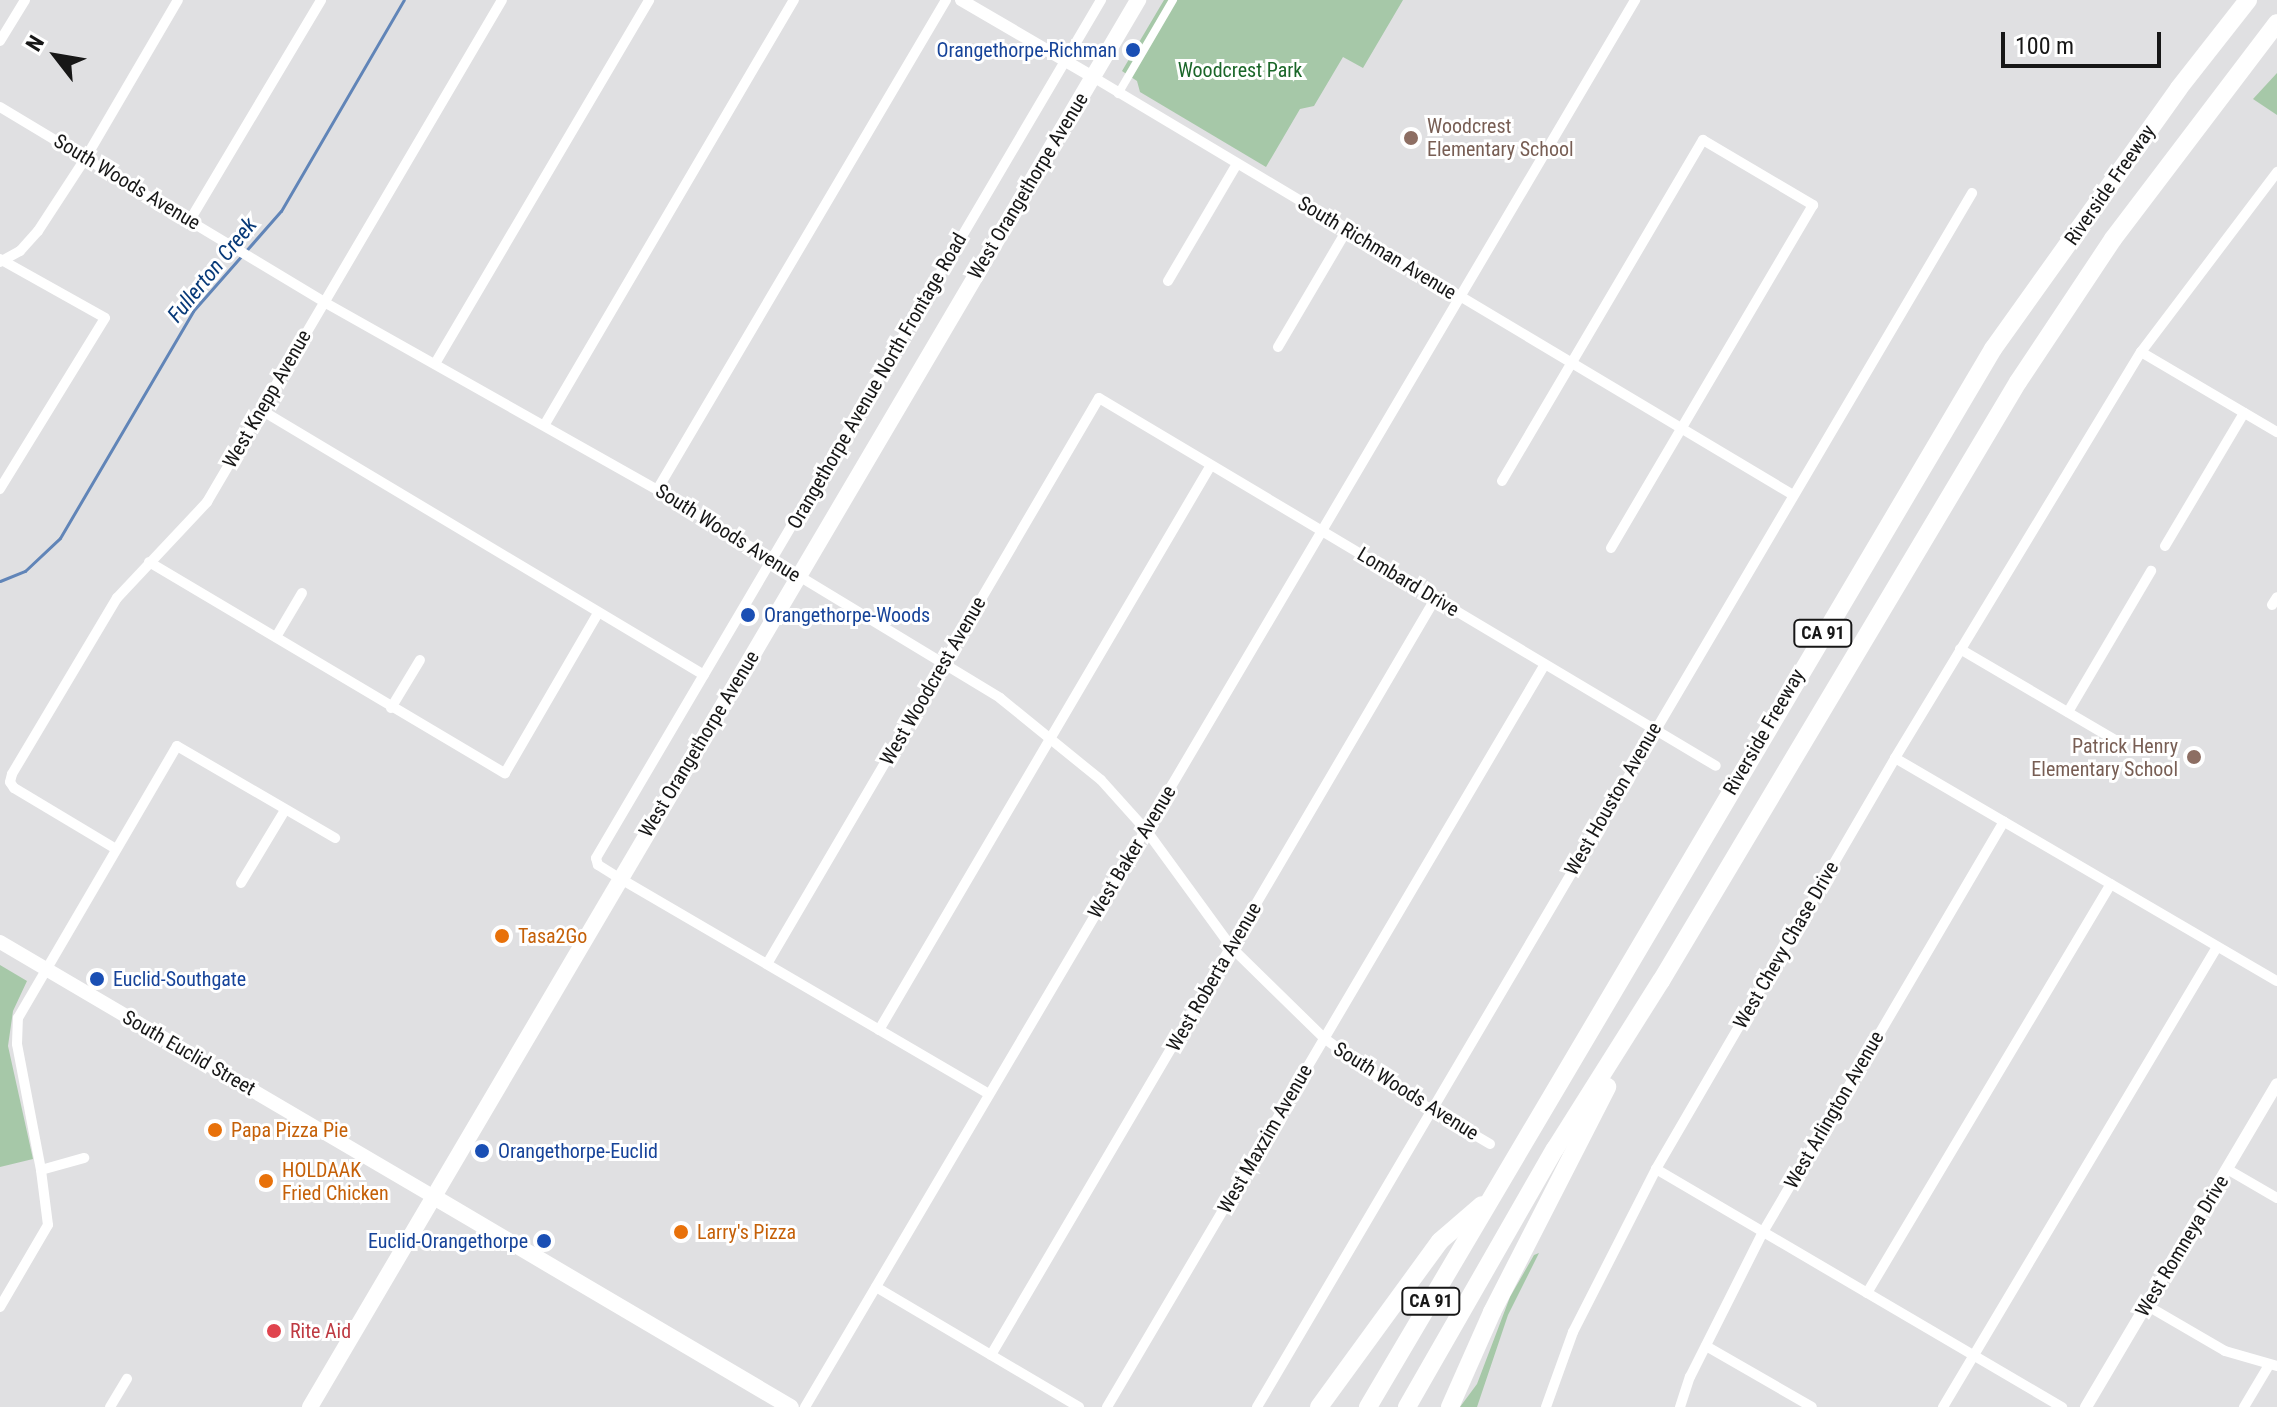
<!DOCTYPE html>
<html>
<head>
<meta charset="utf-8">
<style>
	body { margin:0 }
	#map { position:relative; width:2277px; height:1407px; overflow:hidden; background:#e0e0e2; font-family:"Roboto Condensed",sans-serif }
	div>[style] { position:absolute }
	.green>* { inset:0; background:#a6c8a8 }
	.stream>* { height:3px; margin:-1.5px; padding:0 1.5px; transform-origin:1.5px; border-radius:1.5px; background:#6185b8 }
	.pedestrian>* { height:8px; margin:-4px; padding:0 4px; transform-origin:4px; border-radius:4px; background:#fff }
	.minor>* { height:10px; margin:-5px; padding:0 5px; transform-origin:5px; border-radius:5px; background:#fff }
	.tertiary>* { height:12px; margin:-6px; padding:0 6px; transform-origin:6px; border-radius:6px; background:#fff }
	.secondary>* { height:14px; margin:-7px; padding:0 7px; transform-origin:7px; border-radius:7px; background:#fff }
	.primary>* { height:16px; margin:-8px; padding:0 8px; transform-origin:8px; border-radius:8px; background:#fff }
	.motorway>* { height:18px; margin:-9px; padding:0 9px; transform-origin:9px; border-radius:9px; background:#fff }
	.dots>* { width:22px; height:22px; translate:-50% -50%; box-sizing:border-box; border:4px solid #fff; border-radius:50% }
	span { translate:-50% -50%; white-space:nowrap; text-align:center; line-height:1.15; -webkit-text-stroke:6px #fff; paint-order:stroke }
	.shield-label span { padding:2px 6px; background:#fff; border:2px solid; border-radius:6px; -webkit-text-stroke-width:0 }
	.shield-label { font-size:18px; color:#171717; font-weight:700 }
	.transit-label { font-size:20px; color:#164399 }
	.right { translate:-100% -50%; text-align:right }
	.left { translate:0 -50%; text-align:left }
	.park-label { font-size:20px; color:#1a6629 }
	.education-label { font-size:20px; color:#785e54 }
	.street-label { font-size:20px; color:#171717 }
	.food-label { font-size:20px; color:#c56008 }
	.health-label { font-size:20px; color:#be3a42 }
	.water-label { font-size:22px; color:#073978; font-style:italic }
	.north { position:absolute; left:16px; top:16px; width:80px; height:80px; -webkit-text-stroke:6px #fff; paint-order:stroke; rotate:301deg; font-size:22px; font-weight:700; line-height:32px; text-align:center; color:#171717 }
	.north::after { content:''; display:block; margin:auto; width:28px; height:36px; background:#171717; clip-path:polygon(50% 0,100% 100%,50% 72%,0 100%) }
	.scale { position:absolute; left:2001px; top:32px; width:160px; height:36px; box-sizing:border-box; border:4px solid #171717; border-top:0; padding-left:10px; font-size:24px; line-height:28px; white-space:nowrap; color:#171717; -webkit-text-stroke:6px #fff; paint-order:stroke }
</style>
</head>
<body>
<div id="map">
	<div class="green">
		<div style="clip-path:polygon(1164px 0,1403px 0,1363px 68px,1343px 57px,1314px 106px,1300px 109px,1266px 167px,1140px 92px,1137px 81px,1122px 71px)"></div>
		<div style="clip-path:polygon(2277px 73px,2277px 115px,2253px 99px)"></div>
		<div style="clip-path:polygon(0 965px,27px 981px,13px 1011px,8px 1046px,33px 1159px,0 1167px)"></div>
		<div style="clip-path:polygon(1539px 1253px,1508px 1315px,1477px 1407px,1460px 1407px,1477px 1384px,1510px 1297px,1534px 1255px)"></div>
	</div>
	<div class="stream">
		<div style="left:0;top:581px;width:27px;rotate:-22deg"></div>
		<div style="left:25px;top:571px;width:48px;rotate:-43.3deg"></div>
		<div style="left:60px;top:538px;width:263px;rotate:-59.6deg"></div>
		<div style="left:193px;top:311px;width:133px;rotate:-48.7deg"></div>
		<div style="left:281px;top:211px;width:244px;rotate:-59.8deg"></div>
	</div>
	<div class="pedestrian">
		<div style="left:1118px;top:94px;width:109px;rotate:-59.7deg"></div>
	</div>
	<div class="minor">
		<div style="left:0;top:41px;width:48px;rotate:-58.6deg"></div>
		<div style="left:1093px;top:77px;width:815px;rotate:30.84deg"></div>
		<div style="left:0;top:107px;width:378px;rotate:31deg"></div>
		<div style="left:324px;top:302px;width:382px;rotate:29.4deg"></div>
		<div style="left:657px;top:490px;width:401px;rotate:31.2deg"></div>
		<div style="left:1000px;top:698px;width:130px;rotate:39.1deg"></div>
		<div style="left:1101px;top:780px;width:67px;rotate:48deg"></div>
		<div style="left:1146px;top:830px;width:146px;rotate:53.9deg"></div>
		<div style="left:1232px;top:948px;width:129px;rotate:44.4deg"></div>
		<div style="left:1324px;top:1038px;width:67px;rotate:36.5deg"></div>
		<div style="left:1378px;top:1078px;width:130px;rotate:30.5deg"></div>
		<div style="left:190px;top:220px;width:256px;rotate:-59.2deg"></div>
		<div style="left:0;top:259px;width:120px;rotate:29.3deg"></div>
		<div style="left:105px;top:318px;width:201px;rotate:121.6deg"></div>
		<div style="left:0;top:262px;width:23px;rotate:-29deg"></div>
		<div style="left:20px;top:251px;width:27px;rotate:-48deg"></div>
		<div style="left:38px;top:231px;width:86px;rotate:-56.9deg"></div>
		<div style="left:85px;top:159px;width:184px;rotate:-59.7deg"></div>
		<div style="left:1168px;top:281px;width:136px;rotate:-59.5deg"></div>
		<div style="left:1278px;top:347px;width:136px;rotate:-59.5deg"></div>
		<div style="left:2141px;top:352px;width:158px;rotate:30.5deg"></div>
		<div style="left:436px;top:362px;width:420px;rotate:-59.5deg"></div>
		<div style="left:261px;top:410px;width:516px;rotate:30.89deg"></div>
		<div style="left:545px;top:424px;width:492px;rotate:-59.6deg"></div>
		<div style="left:1502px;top:481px;width:396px;rotate:-59.5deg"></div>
		<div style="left:1703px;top:140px;width:128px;rotate:30.6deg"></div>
		<div style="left:1813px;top:205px;width:398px;rotate:120.5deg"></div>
		<div style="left:657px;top:490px;width:569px;rotate:-59.47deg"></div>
		<div style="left:2165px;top:546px;width:155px;rotate:-59.3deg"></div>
		<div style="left:149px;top:562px;width:414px;rotate:30.7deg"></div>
		<div style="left:505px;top:773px;width:185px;rotate:-59.8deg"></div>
		<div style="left:2272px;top:605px;width:9px;rotate:-58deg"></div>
		<div style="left:276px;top:637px;width:51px;rotate:-59.4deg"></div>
		<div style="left:1960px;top:649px;width:180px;rotate:30.4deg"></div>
		<div style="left:391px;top:708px;width:56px;rotate:-58.9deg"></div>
		<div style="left:2068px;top:712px;width:164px;rotate:-59.5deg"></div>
		<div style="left:1895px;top:758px;width:442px;rotate:30.3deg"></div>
		<div style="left:116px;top:849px;width:119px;rotate:-149.1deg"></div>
		<div style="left:14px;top:788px;width:7px;rotate:-124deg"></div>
		<div style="left:10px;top:782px;width:8px;rotate:-76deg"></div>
		<div style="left:12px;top:774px;width:205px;rotate:-59.2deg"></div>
		<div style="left:117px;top:598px;width:132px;rotate:-46.8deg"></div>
		<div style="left:207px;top:502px;width:582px;rotate:-59.56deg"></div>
		<div style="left:241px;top:883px;width:85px;rotate:-58.9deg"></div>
		<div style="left:767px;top:964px;width:656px;rotate:-59.61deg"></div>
		<div style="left:1099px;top:398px;width:718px;rotate:30.81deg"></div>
		<div style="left:879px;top:1030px;width:655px;rotate:-59.56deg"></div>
		<div style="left:989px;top:1094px;width:428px;rotate:-149.7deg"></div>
		<div style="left:619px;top:878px;width:25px;rotate:-148deg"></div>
		<div style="left:598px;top:865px;width:7px;rotate:-106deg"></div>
		<div style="left:596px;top:858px;width:996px;rotate:-59.52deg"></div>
		<div style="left:1656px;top:1169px;width:471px;rotate:30.4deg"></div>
		<div style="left:2227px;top:1169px;width:58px;rotate:30.1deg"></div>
		<div style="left:41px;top:1170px;width:45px;rotate:-15.6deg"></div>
		<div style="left:876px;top:1287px;width:236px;rotate:30.6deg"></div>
		<div style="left:1867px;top:1293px;width:476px;rotate:-59.2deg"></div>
		<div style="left:2146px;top:1305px;width:91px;rotate:30.2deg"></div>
		<div style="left:2225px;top:1351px;width:54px;rotate:16.1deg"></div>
		<div style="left:0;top:1307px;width:95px;rotate:-59.7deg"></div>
		<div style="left:48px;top:1225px;width:55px;rotate:-97.3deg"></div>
		<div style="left:41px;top:1170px;width:128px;rotate:-100.8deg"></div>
		<div style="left:17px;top:1044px;width:26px;rotate:-88deg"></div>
		<div style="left:18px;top:1018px;width:315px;rotate:-59.7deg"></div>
		<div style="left:177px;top:746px;width:183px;rotate:30.2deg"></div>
		<div style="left:1706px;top:1346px;width:122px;rotate:29.9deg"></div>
		<div style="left:991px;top:1355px;width:877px;rotate:-59.57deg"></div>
		<div style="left:110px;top:1407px;width:33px;rotate:-59deg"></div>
		<div style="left:805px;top:1407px;width:1634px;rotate:-59.46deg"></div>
		<div style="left:1107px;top:1407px;width:862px;rotate:-59.48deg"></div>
		<div style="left:1257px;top:1407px;width:1409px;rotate:-59.5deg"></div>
		<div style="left:1546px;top:1407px;width:80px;rotate:-70.2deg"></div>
		<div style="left:1573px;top:1332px;width:183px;rotate:-63deg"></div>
		<div style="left:1656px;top:1169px;width:475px;rotate:-59.8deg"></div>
		<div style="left:1895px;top:758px;width:475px;rotate:-58.8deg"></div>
		<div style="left:2141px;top:352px;width:226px;rotate:-52.9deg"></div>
		<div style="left:1680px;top:1407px;width:32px;rotate:-72deg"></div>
		<div style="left:1690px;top:1377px;width:162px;rotate:-63.3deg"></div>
		<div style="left:1763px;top:1232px;width:476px;rotate:-59.6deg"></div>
		<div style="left:1943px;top:1407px;width:535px;rotate:-59.22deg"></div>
		<div style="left:2244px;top:1407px;width:49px;rotate:-59.2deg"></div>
	</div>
	<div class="tertiary">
		<div style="left:961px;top:0;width:153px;rotate:30.3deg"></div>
		<div style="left:2086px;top:1407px;width:375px;rotate:-59.4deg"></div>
	</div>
	<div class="secondary">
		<div style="left:0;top:942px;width:503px;rotate:30.44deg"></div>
	</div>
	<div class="primary">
		<div style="left:434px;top:1197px;width:414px;rotate:30.5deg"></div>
		<div style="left:310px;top:1407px;width:1633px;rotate:-59.52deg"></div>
	</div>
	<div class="motorway">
		<div style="left:1319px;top:1407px;width:205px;rotate:-53.9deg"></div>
		<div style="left:1440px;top:1241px;width:55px;rotate:-40.6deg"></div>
		<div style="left:1368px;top:1407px;width:1229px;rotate:-59.43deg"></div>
		<div style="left:1993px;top:349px;width:320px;rotate:-54.5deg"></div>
		<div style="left:2179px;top:88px;width:112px;rotate:-51.9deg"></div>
		<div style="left:1407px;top:1407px;width:297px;rotate:-60.2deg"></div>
		<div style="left:1555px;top:1149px;width:199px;rotate:-57.8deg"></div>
		<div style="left:1661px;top:981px;width:697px;rotate:-59.21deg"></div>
		<div style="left:2018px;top:382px;width:172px;rotate:-56.4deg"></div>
		<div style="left:2113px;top:239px;width:271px;rotate:-52.8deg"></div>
		<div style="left:1450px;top:1407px;width:104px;rotate:-66.1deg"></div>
		<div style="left:1492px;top:1312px;width:253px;rotate:-62.9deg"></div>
	</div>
	<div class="dots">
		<div style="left:1133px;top:50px;background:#1a4fb4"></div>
		<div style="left:1411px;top:138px;background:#8d6e63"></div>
		<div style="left:748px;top:615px;background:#1a4fb4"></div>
		<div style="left:2194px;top:757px;background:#8d6e63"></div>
		<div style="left:502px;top:936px;background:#e8710a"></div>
		<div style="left:97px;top:979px;background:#1a4fb4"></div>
		<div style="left:215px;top:1130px;background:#e8710a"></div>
		<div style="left:482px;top:1151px;background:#1a4fb4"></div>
		<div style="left:266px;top:1181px;background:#e8710a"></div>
		<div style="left:681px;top:1232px;background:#e8710a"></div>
		<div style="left:544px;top:1241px;background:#1a4fb4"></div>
		<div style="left:274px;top:1331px;background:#e0444e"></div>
	</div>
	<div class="shield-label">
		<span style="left:1823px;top:633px">CA 91</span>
		<span style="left:1431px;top:1301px">CA 91</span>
	</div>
	<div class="transit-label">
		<span class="right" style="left:1117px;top:50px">Orangethorpe-Richman</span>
		<span class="left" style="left:764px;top:615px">Orangethorpe-Woods</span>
		<span class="left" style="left:113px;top:979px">Euclid-Southgate</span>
		<span class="left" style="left:498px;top:1151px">Orangethorpe-Euclid</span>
		<span class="right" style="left:528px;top:1241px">Euclid-Orangethorpe</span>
	</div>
	<div class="park-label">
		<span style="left:1240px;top:70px">Woodcrest Park</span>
	</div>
	<div class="education-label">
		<span class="left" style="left:1427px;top:138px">Woodcrest<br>Elementary School</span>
		<span class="right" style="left:2178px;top:758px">Patrick Henry<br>Elementary School</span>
	</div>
	<div class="street-label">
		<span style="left:127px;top:182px;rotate:31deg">South Woods Avenue</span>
		<span style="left:2110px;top:185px;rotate:-55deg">Riverside Freeway</span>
		<span style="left:1028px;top:186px;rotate:-59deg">West Orangethorpe Avenue</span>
		<span style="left:1377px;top:248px;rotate:31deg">South Richman Avenue</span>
		<span style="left:877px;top:381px;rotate:-60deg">Orangethorpe Avenue North Frontage Road</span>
		<span style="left:267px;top:399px;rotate:-60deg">West Knepp Avenue</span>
		<span style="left:728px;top:533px;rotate:32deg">South Woods Avenue</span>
		<span style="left:1408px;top:582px;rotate:31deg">Lombard Drive</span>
		<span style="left:933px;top:681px;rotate:-60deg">West Woodcrest Avenue</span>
		<span style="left:1764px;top:732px;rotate:-60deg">Riverside Freeway</span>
		<span style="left:699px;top:744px;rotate:-59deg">West Orangethorpe Avenue</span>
		<span style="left:1613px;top:799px;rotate:-60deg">West Houston Avenue</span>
		<span style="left:1132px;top:852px;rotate:-59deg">West Baker Avenue</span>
		<span style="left:1786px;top:945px;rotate:-60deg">West Chevy Chase Drive</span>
		<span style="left:1214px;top:977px;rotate:-60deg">West Roberta Avenue</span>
		<span style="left:189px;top:1053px;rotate:30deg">South Euclid Street</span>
		<span style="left:1406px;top:1091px;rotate:32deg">South Woods Avenue</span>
		<span style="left:1834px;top:1110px;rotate:-60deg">West Arlington Avenue</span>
		<span style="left:1265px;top:1139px;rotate:-60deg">West Maxzim Avenue</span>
		<span style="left:2182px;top:1246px;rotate:-59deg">West Romneya Drive</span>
	</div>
	<div class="food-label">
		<span class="left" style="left:518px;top:936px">Tasa2Go</span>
		<span class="left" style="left:231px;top:1130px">Papa Pizza Pie</span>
		<span class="left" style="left:282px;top:1182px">HOLDAAK<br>Fried Chicken</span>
		<span class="left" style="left:697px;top:1232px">Larry's Pizza</span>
	</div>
	<div class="health-label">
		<span class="left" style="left:290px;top:1331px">Rite Aid</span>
	</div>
	<div class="water-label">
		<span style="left:212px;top:270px;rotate:-51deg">Fullerton Creek</span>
	</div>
	<div class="north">N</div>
	<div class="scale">100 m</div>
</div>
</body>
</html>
